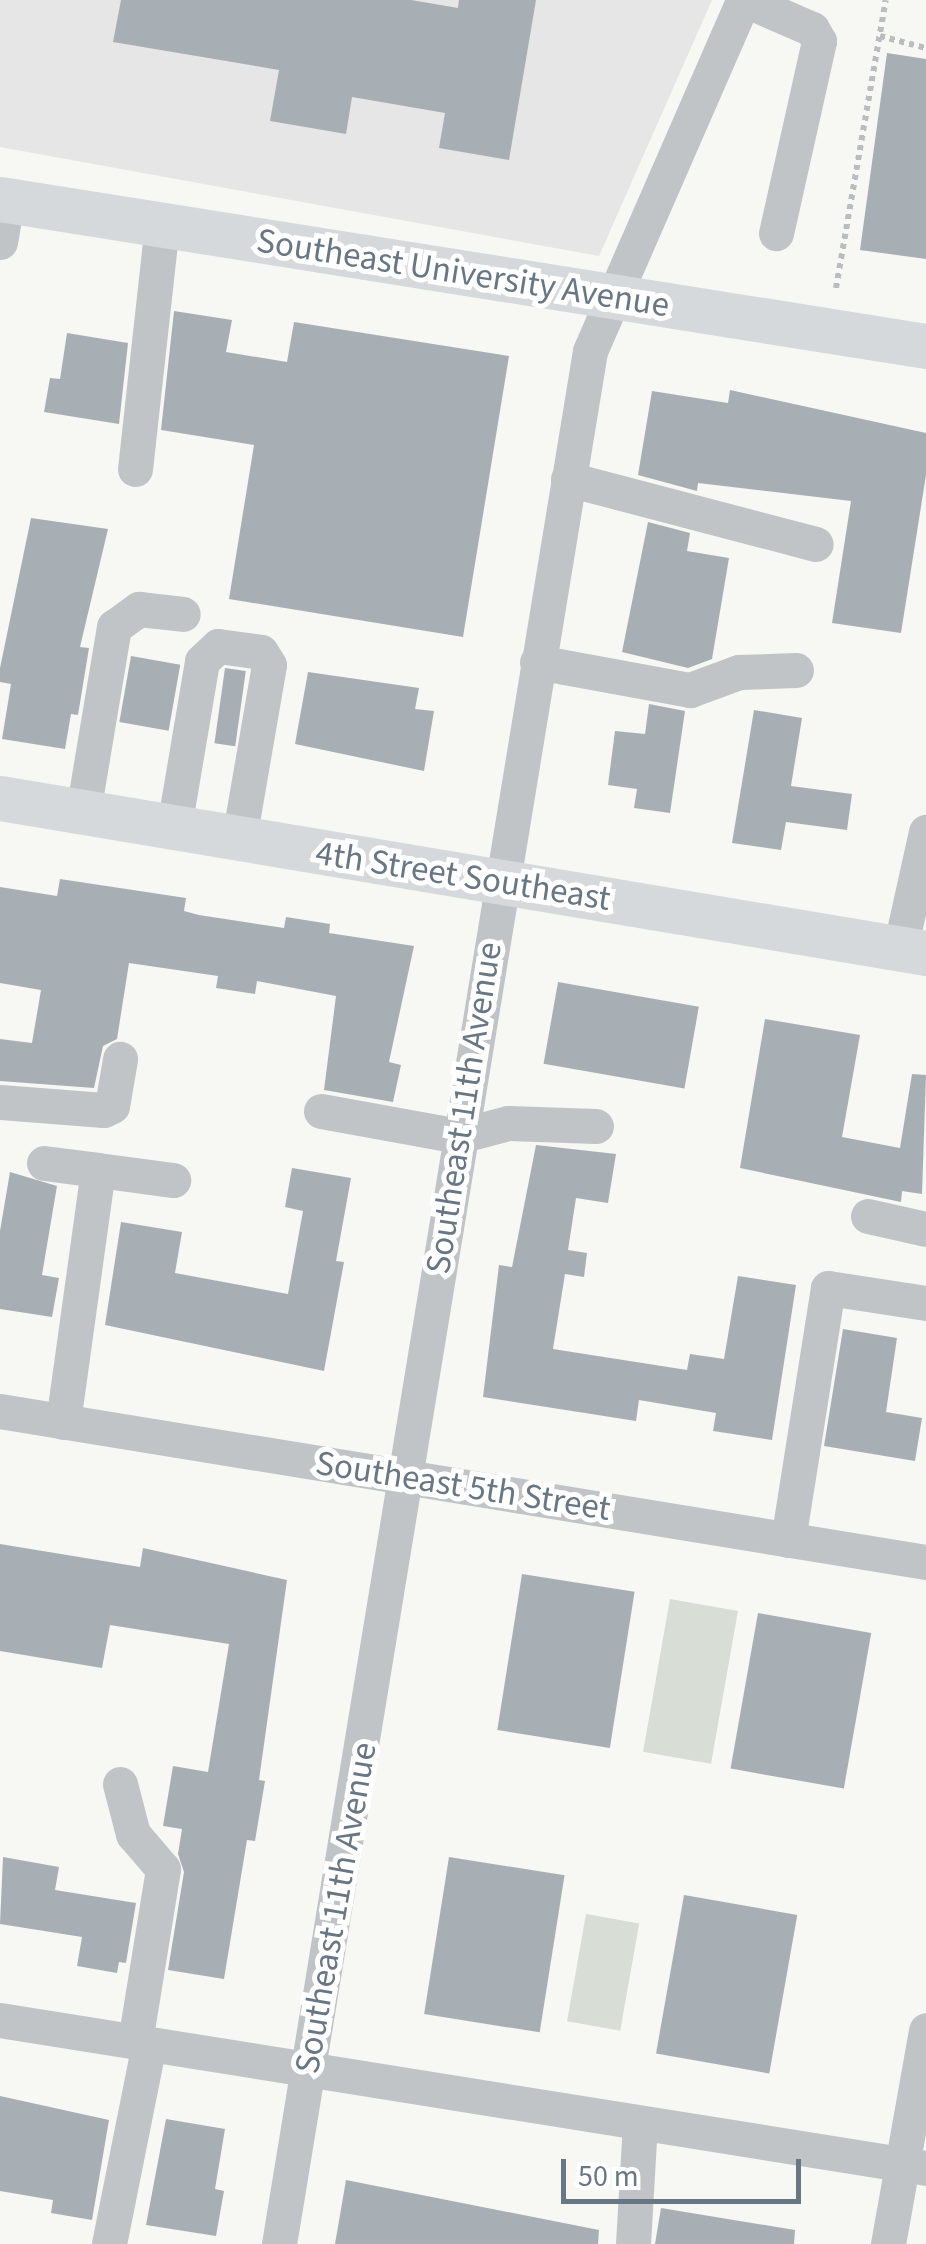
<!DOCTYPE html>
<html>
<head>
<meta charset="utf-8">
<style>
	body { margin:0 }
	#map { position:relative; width:926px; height:2244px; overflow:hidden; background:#f7f7f4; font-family:"Source Sans 3",sans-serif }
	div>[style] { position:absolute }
	.built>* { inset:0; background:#e5e6e5 }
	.green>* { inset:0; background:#d8ddd5; transform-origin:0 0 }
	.building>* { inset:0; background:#a8afb4; transform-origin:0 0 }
	.path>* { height:6px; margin-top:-3px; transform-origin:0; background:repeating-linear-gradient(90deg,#babdbf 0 5px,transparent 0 10px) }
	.minor>* { height:35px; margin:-17.5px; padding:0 17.5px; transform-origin:17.5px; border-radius:17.5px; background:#c0c4c7 }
	.major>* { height:45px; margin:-22.5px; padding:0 22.5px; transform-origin:22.5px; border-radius:22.5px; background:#d5d9dc }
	span { translate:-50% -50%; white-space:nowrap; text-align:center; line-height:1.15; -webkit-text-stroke:10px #fff; paint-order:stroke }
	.street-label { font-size:35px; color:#687783 }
	.scale { position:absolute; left:561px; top:2159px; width:240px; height:45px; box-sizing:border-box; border:5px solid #687783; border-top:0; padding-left:12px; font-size:30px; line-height:35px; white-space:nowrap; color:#687783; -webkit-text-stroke:8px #fff; paint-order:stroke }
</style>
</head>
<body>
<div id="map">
	<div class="built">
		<div style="clip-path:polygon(0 0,712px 0,599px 256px,0 147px)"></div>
	</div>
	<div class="green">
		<div style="left:670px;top:1599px;width:69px;height:155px;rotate:10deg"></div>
		<div style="left:586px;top:1914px;width:54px;height:109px;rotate:10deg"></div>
	</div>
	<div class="building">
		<div style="clip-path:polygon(121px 0,411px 0,458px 8px,459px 0,536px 0,509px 160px,439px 148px,445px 113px,352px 97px,346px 134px,270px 121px,279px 70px,113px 42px)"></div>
		<div style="clip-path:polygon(887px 53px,926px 59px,926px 259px,860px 250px)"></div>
		<div style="clip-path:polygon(174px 311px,232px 320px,226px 352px,287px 362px,294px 322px,509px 356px,463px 637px,229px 599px,254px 445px,161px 430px)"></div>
		<div style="clip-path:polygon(67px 333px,128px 343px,119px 424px,44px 412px,50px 378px,60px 379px)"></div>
		<div style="clip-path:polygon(730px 390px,926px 433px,926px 475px,901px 633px,832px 623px,851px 501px,698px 483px,697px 491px,638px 475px,652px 391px,728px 403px)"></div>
		<div style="clip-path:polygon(31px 518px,108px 529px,80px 647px,89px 648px,78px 715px,71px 714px,65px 749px,2px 739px,11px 684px,0 682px,0 668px)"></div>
		<div style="clip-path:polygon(648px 522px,690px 533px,687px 551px,729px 558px,712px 659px,688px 668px,622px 652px)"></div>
		<div style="left:131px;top:656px;width:50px;height:67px;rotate:10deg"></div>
		<div style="left:225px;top:668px;width:21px;height:76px;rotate:8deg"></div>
		<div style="clip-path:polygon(308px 672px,419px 688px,415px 709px,434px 711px,424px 771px,295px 744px)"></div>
		<div style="clip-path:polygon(649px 704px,685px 711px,670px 813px,634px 808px,637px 789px,608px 785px,615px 731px,645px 734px)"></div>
		<div style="clip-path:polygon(754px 710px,802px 718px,791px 786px,852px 794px,847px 830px,786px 822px,781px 850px,732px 843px)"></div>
		<div style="clip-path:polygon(60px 879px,186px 898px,184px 911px,199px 915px,284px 928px,286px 917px,330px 924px,329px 933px,414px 946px,389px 1062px,401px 1065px,393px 1102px,324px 1090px,336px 996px,257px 981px,255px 994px,216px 988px,218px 976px,129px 963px,117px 1039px,103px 1046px,94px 1088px,0 1081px,0 1039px,32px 1043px,41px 990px,0 983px,0 887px,57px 896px)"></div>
		<div style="left:558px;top:982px;width:143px;height:83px;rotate:10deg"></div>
		<div style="clip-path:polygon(765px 1019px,860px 1035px,842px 1137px,900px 1148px,912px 1074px,926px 1075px,922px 1194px,902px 1191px,901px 1202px,740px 1168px)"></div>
		<div style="clip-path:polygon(536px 1145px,616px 1154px,608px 1203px,576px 1198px,568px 1250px,587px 1253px,584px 1277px,565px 1274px,553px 1349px,687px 1370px,690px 1354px,724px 1359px,738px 1276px,796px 1285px,772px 1440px,713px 1431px,716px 1413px,639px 1400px,636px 1421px,483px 1397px,499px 1265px,512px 1267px)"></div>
		<div style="clip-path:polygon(292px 1168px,351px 1178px,336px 1261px,344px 1262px,324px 1371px,105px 1325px,121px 1222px,182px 1232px,175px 1273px,288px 1294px,303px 1211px,285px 1207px)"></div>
		<div style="clip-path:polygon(10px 1172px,57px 1186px,42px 1275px,59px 1278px,52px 1317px,0 1309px,0 1231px)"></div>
		<div style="clip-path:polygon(843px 1329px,897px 1338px,886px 1412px,922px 1418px,915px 1461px,824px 1446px)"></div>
		<div style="clip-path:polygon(0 1544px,140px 1567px,143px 1548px,287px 1580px,259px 1780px,265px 1781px,255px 1841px,247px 1840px,224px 1979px,168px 1970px,184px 1872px,178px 1854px,182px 1829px,163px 1826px,173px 1766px,208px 1772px,229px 1644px,110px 1625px,102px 1668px,0 1651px)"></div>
		<div style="left:522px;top:1574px;width:114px;height:158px;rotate:9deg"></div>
		<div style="left:758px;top:1613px;width:115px;height:158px;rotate:10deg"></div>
		<div style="clip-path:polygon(3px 1857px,59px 1867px,55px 1890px,136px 1903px,126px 1963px,119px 1962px,117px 1973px,77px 1966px,82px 1937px,0 1924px)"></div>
		<div style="left:449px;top:1857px;width:117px;height:159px;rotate:9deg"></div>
		<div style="left:684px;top:1895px;width:115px;height:161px;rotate:10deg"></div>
		<div style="clip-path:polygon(0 2096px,109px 2120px,92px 2220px,51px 2213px,53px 2200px,0 2191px)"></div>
		<div style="clip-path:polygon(166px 2119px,225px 2129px,215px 2189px,224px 2191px,216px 2236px,146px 2225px)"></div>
		<div style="clip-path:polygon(346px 2180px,599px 2230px,598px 2244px,335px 2244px)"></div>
		<div style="clip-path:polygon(661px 2208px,795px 2230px,794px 2244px,655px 2244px)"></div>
	</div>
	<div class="path">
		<div style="left:880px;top:36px;width:48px;rotate:14.6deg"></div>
		<div style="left:836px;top:288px;width:292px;rotate:-80.2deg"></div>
	</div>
	<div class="minor">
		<div style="left:745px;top:0;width:73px;rotate:23.4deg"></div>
		<div style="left:812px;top:29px;width:14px;rotate:60deg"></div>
		<div style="left:819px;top:41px;width:197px;rotate:102.6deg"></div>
		<div style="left:0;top:242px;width:42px;rotate:-80.3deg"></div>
		<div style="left:135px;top:469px;width:245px;rotate:-83.7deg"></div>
		<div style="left:568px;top:479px;width:256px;rotate:14.7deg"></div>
		<div style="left:537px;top:662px;width:156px;rotate:10.4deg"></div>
		<div style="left:690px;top:690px;width:52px;rotate:-20.2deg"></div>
		<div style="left:739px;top:672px;width:57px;rotate:-2deg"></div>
		<div style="left:83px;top:812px;width:188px;rotate:-80.5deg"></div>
		<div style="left:114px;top:627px;width:31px;rotate:-36deg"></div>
		<div style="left:139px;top:609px;width:44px;rotate:6.5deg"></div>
		<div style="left:174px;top:827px;width:168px;rotate:-80.4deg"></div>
		<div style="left:202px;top:661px;width:22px;rotate:-43deg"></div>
		<div style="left:218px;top:646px;width:43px;rotate:7.9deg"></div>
		<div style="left:261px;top:652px;width:15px;rotate:58deg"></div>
		<div style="left:269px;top:665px;width:177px;rotate:99.8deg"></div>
		<div style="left:900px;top:949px;width:120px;rotate:-77.5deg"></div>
		<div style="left:0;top:1102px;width:104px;rotate:4.4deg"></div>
		<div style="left:104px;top:1110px;width:9px;rotate:-27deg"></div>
		<div style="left:112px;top:1106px;width:48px;rotate:-80.3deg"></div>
		<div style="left:321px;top:1111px;width:140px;rotate:10.3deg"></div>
		<div style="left:459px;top:1136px;width:51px;rotate:-14.9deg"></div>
		<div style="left:508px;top:1123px;width:88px;rotate:2deg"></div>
		<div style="left:44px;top:1163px;width:54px;rotate:7.4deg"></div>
		<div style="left:868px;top:1216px;width:59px;rotate:12.6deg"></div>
		<div style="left:0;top:1411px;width:938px;rotate:9.26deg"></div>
		<div style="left:63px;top:1422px;width:254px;rotate:-82.1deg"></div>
		<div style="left:98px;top:1170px;width:76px;rotate:7.6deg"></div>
		<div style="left:788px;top:1540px;width:255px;rotate:-81deg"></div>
		<div style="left:828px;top:1288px;width:99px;rotate:8.7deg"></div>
		<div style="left:120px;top:1784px;width:52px;rotate:75.4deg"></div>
		<div style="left:133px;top:1834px;width:46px;rotate:49.4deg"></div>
		<div style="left:163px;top:1869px;width:175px;rotate:99.2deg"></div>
		<div style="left:0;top:2020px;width:938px;rotate:9.08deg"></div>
		<div style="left:109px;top:2244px;width:204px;rotate:-78.7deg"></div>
		<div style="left:279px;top:2244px;width:1918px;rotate:-80.67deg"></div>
		<div style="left:590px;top:351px;width:383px;rotate:-66.4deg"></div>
		<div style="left:633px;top:2244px;width:121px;rotate:-86.7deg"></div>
		<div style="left:888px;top:2244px;width:217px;rotate:-79.9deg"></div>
	</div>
	<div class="major">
		<div style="left:0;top:199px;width:938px;rotate:9.02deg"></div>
		<div style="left:0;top:798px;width:939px;rotate:9.5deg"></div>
	</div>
	<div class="street-label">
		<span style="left:463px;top:273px;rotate:9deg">Southeast University Avenue</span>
		<span style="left:463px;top:876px;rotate:9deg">4th Street Southeast</span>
		<span style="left:464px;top:1108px;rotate:-81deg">Southeast 11th Avenue</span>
		<span style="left:463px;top:1486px;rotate:9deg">Southeast 5th Street</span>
		<span style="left:336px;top:1908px;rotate:-80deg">Southeast 11th Avenue</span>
	</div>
	<div class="scale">50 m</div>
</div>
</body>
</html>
